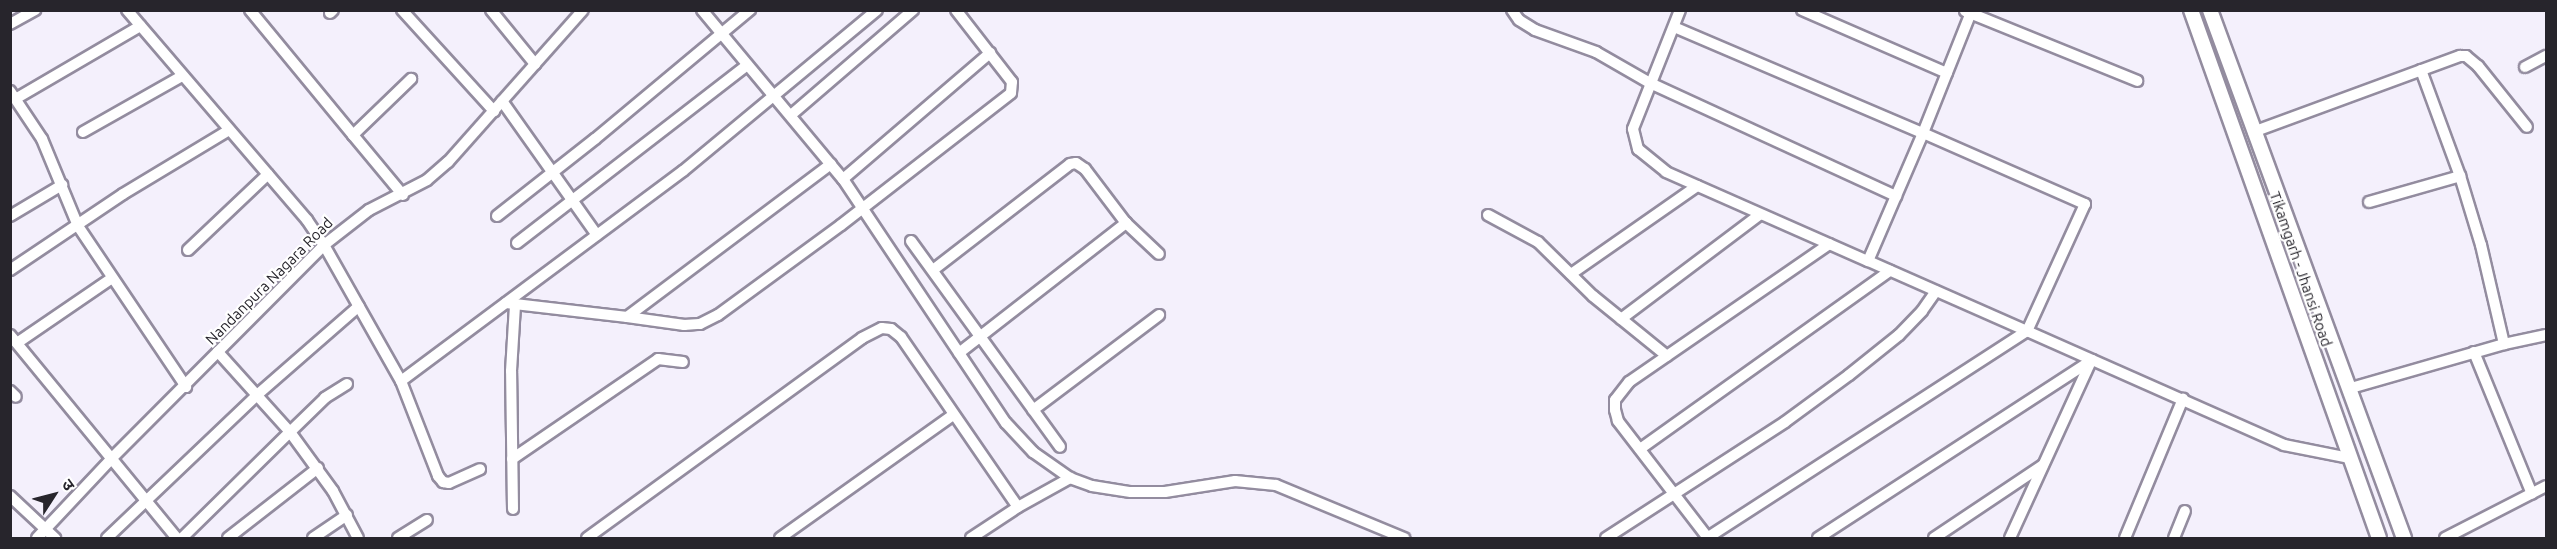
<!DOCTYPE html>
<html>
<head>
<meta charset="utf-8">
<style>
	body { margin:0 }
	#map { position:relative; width:2557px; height:549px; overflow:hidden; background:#f4f0fc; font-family:Ubuntu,"Noto Sans Devanagari",sans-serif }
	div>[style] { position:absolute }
	.roads { filter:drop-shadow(2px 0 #938c9f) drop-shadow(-2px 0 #938c9f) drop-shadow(0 2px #938c9f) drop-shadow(0 -2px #938c9f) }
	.minor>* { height:10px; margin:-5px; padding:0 5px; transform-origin:5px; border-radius:5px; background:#fff }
	.tertiary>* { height:14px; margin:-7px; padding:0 7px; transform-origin:7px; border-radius:7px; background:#fff }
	span { translate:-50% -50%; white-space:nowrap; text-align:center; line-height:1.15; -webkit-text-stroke:4.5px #fff; paint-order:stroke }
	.street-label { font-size:15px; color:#27252c }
	.frame { position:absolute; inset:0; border:12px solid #27252c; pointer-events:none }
	.north { position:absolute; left:24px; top:465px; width:60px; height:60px; -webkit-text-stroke:4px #fff; paint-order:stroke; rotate:54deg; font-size:16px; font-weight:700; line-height:24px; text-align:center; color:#27252c }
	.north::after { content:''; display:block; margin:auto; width:21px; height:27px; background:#27252c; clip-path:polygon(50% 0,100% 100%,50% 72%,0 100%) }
</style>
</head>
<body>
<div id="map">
	<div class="roads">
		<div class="minor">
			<div style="left:127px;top:10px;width:277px;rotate:49.4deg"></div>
			<div style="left:307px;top:220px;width:30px;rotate:56deg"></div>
			<div style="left:324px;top:245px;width:156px;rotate:60.5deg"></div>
			<div style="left:401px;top:381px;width:352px;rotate:-36.7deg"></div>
			<div style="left:683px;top:171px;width:252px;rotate:-39.7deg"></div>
			<div style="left:250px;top:10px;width:162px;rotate:50.5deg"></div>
			<div style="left:353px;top:135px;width:81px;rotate:-44deg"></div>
			<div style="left:402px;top:10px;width:137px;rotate:47.7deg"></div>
			<div style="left:491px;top:10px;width:70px;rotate:50.8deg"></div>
			<div style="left:702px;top:10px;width:220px;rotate:50.2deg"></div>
			<div style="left:843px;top:179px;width:293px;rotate:56.3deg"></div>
			<div style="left:1006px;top:423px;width:40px;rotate:47deg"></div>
			<div style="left:1033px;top:452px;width:45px;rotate:35.1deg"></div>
			<div style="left:1070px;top:478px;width:23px;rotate:20deg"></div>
			<div style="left:1092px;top:486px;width:39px;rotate:9deg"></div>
			<div style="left:1131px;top:492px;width:34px"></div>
			<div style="left:1165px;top:492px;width:71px;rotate:-8.9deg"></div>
			<div style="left:1235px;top:481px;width:41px;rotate:5.6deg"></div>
			<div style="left:1276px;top:485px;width:139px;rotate:22.5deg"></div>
			<div style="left:1512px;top:10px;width:12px;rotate:55deg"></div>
			<div style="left:1519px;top:20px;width:19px;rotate:32deg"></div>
			<div style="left:1535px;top:30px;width:65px;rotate:19.8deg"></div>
			<div style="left:1596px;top:52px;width:62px;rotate:29.9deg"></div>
			<div style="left:1650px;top:83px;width:271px;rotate:24.7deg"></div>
			<div style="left:1680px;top:10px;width:128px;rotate:111.6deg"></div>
			<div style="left:1633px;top:129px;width:21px;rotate:76deg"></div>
			<div style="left:1638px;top:149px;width:36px;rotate:39deg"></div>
			<div style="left:1666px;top:172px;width:221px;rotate:23.8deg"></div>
			<div style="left:1802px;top:10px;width:158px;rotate:23.5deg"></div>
			<div style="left:1965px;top:11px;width:186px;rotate:22.1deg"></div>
			<div style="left:330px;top:13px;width:4px;rotate:-45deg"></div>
			<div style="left:10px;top:24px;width:29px;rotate:-29deg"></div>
			<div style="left:1674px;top:27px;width:271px;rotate:23.1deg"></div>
			<div style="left:1923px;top:133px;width:132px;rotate:-68.3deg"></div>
			<div style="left:2525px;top:67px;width:24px;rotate:-28deg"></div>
			<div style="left:2421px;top:70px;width:113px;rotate:69.8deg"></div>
			<div style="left:2460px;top:176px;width:72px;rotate:73.1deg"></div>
			<div style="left:2481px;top:245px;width:102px;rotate:76.9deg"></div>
			<div style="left:10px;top:91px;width:58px;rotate:56.3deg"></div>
			<div style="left:42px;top:139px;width:94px;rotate:67.5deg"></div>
			<div style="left:78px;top:226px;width:194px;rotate:56.1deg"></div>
			<div style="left:17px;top:98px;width:143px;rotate:-30.3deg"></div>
			<div style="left:502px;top:101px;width:164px;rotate:54.7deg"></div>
			<div style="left:791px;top:115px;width:161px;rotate:-40.7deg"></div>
			<div style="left:83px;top:132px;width:114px;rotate:-29.5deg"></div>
			<div style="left:2253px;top:132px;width:221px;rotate:-20.2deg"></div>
			<div style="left:2460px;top:56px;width:6px"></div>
			<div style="left:2466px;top:56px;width:16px;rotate:40deg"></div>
			<div style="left:2478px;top:66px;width:78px;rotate:51.2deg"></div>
			<div style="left:353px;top:135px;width:78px;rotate:50.2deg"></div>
			<div style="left:843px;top:179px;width:194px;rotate:-40.6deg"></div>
			<div style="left:2369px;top:202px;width:95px;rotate:-15.9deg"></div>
			<div style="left:1488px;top:215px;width:57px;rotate:28.4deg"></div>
			<div style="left:1538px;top:242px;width:77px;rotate:44.5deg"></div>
			<div style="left:1593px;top:296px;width:95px;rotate:39deg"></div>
			<div style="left:10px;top:216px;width:61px;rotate:-30.8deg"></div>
			<div style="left:497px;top:216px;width:125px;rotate:-38.2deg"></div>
			<div style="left:595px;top:139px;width:202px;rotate:-39.8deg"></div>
			<div style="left:911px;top:241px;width:254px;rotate:54.1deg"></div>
			<div style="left:517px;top:243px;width:291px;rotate:-37.7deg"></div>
			<div style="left:188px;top:250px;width:110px;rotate:-43.5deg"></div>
			<div style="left:10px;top:270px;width:136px;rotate:-33.9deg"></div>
			<div style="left:123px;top:194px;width:124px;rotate:-31.1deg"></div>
			<div style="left:933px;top:270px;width:173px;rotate:-37.7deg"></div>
			<div style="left:1070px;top:164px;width:6px;rotate:-9deg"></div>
			<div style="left:1076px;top:163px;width:11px;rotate:34deg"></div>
			<div style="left:1085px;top:169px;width:68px;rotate:52.8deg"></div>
			<div style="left:1126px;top:223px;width:45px;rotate:43.2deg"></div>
			<div style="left:1571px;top:274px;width:154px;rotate:-34.9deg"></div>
			<div style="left:506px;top:303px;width:122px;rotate:6.6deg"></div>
			<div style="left:627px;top:317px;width:255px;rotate:-36.9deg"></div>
			<div style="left:627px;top:317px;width:58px;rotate:8deg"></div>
			<div style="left:684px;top:325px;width:16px;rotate:-4deg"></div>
			<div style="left:700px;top:324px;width:20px;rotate:-27deg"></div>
			<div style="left:718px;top:315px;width:152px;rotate:-36.2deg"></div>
			<div style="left:841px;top:225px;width:215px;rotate:-37.8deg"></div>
			<div style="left:1011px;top:93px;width:11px;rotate:-85deg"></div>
			<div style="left:1012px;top:82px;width:91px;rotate:-127.9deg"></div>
			<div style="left:1621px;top:319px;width:173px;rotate:-37deg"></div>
			<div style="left:2027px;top:331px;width:174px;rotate:-156.2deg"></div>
			<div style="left:1868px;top:261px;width:139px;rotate:-66.7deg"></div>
			<div style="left:1923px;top:133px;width:177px;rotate:23.7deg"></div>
			<div style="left:2085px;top:204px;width:140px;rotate:114.5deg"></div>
			<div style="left:2027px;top:331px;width:281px;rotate:23.9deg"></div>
			<div style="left:2284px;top:445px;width:66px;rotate:11.3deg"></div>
			<div style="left:10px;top:335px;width:263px;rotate:50.6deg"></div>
			<div style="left:17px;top:343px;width:115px;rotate:-34.4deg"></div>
			<div style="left:2474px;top:352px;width:153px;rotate:67.8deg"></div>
			<div style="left:959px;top:353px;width:212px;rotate:-37.9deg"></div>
			<div style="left:401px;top:381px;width:102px;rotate:68.7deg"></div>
			<div style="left:438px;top:476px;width:8px;rotate:50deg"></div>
			<div style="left:443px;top:482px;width:6px;rotate:9deg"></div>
			<div style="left:449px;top:483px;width:34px;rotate:-24deg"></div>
			<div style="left:347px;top:384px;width:26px;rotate:148deg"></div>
			<div style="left:325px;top:398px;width:49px;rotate:135.8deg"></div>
			<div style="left:290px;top:432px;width:73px;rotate:53.9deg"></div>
			<div style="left:333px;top:491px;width:53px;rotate:62deg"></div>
			<div style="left:2351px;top:388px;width:159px;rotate:-16deg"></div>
			<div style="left:2504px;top:344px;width:43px;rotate:-12.1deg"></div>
			<div style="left:10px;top:391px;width:8px;rotate:45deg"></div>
			<div style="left:1033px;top:410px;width:158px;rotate:-37deg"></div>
			<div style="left:1640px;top:449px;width:307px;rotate:-35.5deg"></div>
			<div style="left:512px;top:459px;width:177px;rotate:-34.4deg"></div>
			<div style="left:658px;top:359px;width:25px;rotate:7deg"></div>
			<div style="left:10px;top:496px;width:62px;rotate:43deg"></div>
			<div style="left:513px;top:509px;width:138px;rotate:-90.8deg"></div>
			<div style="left:511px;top:371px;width:66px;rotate:-86.5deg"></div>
			<div style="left:37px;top:538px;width:110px;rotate:-46.8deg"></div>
			<div style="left:112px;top:458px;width:301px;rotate:-45.1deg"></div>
			<div style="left:324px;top:245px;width:57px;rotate:-37.9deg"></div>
			<div style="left:369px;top:210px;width:65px;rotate:-27.3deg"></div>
			<div style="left:427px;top:180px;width:28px;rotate:-41deg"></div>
			<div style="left:448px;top:162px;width:203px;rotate:-48.4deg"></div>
			<div style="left:107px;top:538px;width:207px;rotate:-43.6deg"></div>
			<div style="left:257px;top:395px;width:135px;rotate:-41.1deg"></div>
			<div style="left:182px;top:538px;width:151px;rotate:-44.5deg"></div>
			<div style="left:290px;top:432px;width:108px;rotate:-132deg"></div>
			<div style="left:228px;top:538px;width:114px;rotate:-37.9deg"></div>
			<div style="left:313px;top:538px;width:41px;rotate:-34.1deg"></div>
			<div style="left:398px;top:538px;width:34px;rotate:-32deg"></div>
			<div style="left:587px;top:538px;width:340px;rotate:-36deg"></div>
			<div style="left:862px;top:338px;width:22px;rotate:-27deg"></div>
			<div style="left:882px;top:328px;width:9px;rotate:6deg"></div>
			<div style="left:891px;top:329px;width:13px;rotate:39deg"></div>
			<div style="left:901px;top:337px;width:206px;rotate:55.5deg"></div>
			<div style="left:780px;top:538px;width:212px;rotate:-35.4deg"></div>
			<div style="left:971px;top:538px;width:56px;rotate:-33.4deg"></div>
			<div style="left:1018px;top:507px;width:60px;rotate:-29.1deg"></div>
			<div style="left:1606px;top:538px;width:213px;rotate:-32.9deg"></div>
			<div style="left:1785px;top:422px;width:79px;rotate:-36.3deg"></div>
			<div style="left:1849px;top:375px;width:64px;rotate:-38.7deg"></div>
			<div style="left:1899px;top:335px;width:33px;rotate:-46deg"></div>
			<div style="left:1922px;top:311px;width:24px;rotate:-55deg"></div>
			<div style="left:1707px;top:538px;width:381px;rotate:-32.9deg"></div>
			<div style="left:1708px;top:538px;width:148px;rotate:-127.6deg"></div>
			<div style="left:1618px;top:421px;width:11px;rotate:-105deg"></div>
			<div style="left:1615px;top:410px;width:10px;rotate:-90deg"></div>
			<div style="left:1615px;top:400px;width:23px;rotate:-52deg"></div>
			<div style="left:1629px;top:382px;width:243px;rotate:-34.6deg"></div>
			<div style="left:1818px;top:538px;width:327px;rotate:-33deg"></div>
			<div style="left:1934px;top:538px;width:131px;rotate:-33.8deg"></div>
			<div style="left:2010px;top:538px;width:195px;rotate:-65.4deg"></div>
			<div style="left:2125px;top:538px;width:151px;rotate:-67.4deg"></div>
			<div style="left:2174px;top:538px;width:29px;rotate:-68deg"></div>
			<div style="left:2445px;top:538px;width:114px;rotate:-27.2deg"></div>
		</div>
		<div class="tertiary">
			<div style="left:2191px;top:10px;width:560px;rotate:70.4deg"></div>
			<div style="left:2210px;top:10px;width:563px;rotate:69.83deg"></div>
		</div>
	</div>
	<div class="street-label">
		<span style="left:2301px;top:269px;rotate:71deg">Tikamgarh - Jhansi Road</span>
		<span style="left:269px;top:281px;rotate:-45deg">Nandanpura Nagara Road</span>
	</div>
	<div class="frame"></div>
	<div class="north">उ</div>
</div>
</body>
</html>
